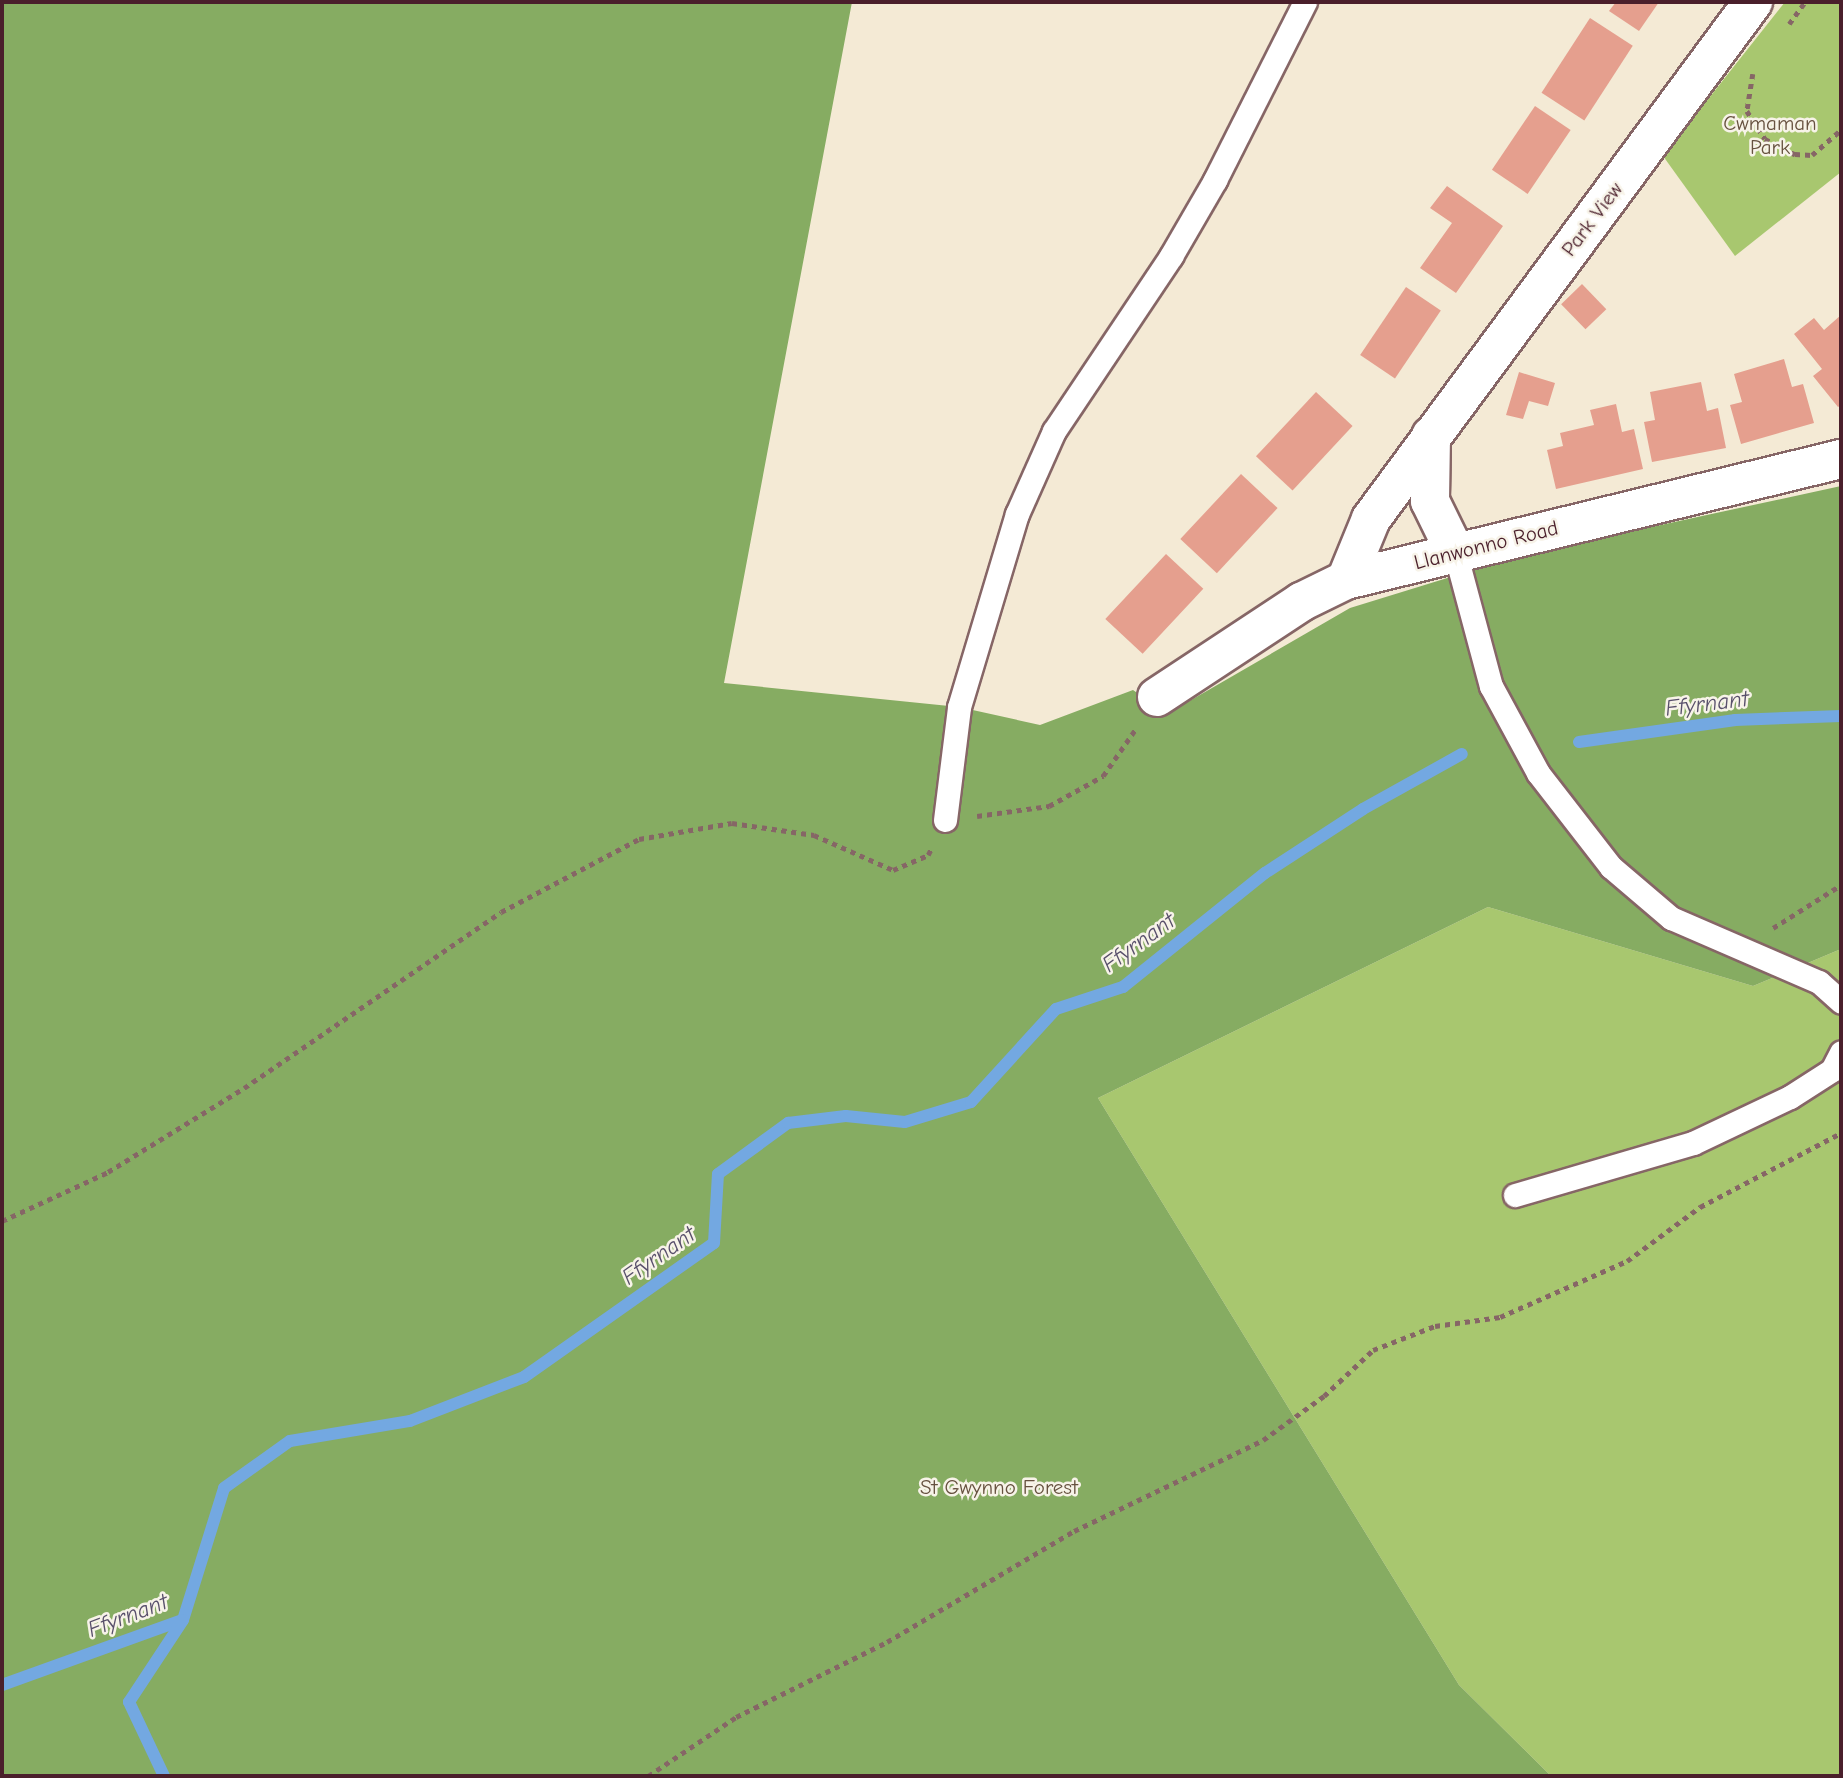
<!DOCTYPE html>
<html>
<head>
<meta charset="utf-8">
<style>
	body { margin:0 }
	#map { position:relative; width:1843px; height:1778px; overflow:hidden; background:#f4ead5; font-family:"Comic Neue",sans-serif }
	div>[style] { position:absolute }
	.green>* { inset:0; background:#a8c76f }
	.forest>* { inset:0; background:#86ac62 }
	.stream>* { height:12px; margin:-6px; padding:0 6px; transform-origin:6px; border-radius:6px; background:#73a8e1 }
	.building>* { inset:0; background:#e59f8e; transform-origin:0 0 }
	.path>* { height:4.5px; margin-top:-2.25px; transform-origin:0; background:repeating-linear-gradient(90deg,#866666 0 5px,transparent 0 10px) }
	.roads { filter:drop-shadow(2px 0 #866666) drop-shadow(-2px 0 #866666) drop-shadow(0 2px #866666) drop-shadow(0 -2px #866666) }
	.service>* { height:23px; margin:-11.5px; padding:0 11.5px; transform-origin:11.5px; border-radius:11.5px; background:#fff }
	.minor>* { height:38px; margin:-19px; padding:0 19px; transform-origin:19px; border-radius:19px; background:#fff }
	span { translate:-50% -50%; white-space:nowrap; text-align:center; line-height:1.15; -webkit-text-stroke:5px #f7f3e8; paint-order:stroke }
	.park-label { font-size:21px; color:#66513f }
	.street-label { font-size:21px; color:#4a1f2b }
	.water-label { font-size:23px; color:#584f6b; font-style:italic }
	.frame { position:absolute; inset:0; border:4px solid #4a1f2b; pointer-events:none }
</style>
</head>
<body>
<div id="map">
	<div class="green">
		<div style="clip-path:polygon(1785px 2px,1841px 2px,1841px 172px,1735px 256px,1663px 156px)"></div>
		<div style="clip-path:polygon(1488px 907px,1753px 986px,1841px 949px,1841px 1776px,1551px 1776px,1459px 1685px,1098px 1098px)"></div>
	</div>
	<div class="forest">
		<div style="clip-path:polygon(2px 2px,852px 2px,724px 683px,959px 707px,1040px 725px,1133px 690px,1167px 714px,1350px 608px,1522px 555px,1841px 486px,1841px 949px,1753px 986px,1488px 907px,1098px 1098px,1459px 1685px,1551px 1776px,2px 1776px)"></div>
	</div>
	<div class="stream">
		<div style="left:1579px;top:742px;width:158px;rotate:-8deg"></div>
		<div style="left:1735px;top:720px;width:106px;rotate:-2.2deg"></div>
		<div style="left:2px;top:1685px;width:192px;rotate:-19.8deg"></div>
		<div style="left:183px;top:1620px;width:138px;rotate:-72.7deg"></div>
		<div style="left:224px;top:1488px;width:81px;rotate:-35.5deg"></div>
		<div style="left:290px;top:1441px;width:122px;rotate:-9.5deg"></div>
		<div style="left:410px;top:1421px;width:122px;rotate:-21.1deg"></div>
		<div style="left:524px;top:1377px;width:232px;rotate:-35.2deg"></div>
		<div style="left:714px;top:1243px;width:69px;rotate:-86.7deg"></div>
		<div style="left:718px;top:1174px;width:87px;rotate:-36.1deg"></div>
		<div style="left:788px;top:1123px;width:58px;rotate:-6.9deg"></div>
		<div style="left:846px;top:1116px;width:59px;rotate:5.8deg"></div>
		<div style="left:905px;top:1122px;width:69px;rotate:-16.9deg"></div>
		<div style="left:971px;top:1102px;width:126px;rotate:-47.6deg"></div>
		<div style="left:1056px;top:1009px;width:71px;rotate:-18.2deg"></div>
		<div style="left:1123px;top:987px;width:182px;rotate:-38.8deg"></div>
		<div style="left:1265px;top:873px;width:117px;rotate:-33.1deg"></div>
		<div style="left:1363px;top:809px;width:113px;rotate:-29.1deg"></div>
		<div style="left:164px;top:1776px;width:82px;rotate:-115.3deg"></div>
		<div style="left:129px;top:1702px;width:98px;rotate:-56.6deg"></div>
	</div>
	<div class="building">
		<div style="clip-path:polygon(1616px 2px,1659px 2px,1639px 31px,1609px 11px)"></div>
		<div style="left:1590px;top:18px;width:51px;height:89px;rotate:33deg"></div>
		<div style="left:1535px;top:106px;width:43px;height:77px;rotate:34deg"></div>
		<div style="clip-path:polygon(1447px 186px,1503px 226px,1456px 293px,1420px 268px,1452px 223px,1430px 208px)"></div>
		<div style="left:1582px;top:284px;width:35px;height:29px;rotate:46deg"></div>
		<div style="left:1406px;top:287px;width:42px;height:82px;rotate:34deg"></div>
		<div style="clip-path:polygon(1841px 315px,1841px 405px,1838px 407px,1813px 376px,1822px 369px,1794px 334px,1814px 318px,1824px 330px)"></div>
		<div style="clip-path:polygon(1784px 359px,1792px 387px,1803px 384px,1814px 423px,1741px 444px,1730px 405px,1742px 402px,1734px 374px)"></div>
		<div style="clip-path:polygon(1519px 372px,1555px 383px,1548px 406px,1529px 401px,1523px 419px,1506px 415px)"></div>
		<div style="clip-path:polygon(1701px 382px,1707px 411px,1718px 408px,1726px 448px,1652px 462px,1644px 422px,1655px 420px,1650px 392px)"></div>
		<div style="left:1316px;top:392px;width:50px;height:88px;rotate:43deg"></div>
		<div style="clip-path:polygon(1616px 404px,1622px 432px,1634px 429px,1643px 469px,1556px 489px,1547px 450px,1563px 446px,1560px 433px,1594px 425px,1590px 410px)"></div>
		<div style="left:1241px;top:474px;width:50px;height:89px;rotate:43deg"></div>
		<div style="left:1166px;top:554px;width:51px;height:89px;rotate:43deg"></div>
	</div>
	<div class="path">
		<div style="left:1789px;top:24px;width:27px;rotate:-54deg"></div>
		<div style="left:1753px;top:74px;width:37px;rotate:99deg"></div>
		<div style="left:1747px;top:111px;width:33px;rotate:57deg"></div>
		<div style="left:1765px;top:139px;width:34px;rotate:27deg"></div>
		<div style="left:1795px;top:154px;width:17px;rotate:3deg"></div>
		<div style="left:1812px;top:155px;width:38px;rotate:-41deg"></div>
		<div style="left:977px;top:816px;width:73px;rotate:-7.9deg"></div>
		<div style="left:1049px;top:806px;width:62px;rotate:-29.1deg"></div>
		<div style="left:1103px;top:776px;width:56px;rotate:-55.2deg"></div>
		<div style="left:1773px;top:928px;width:80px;rotate:-32.3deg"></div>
		<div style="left:2px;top:1221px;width:117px;rotate:-24.8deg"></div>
		<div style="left:108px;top:1172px;width:160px;rotate:-31.7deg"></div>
		<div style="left:244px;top:1088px;width:311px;rotate:-34.4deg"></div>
		<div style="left:501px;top:912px;width:156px;rotate:-27.9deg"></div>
		<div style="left:639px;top:839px;width:94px;rotate:-9.8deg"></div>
		<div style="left:732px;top:823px;width:83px;rotate:8.3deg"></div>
		<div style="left:814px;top:835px;width:86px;rotate:23.9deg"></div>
		<div style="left:893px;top:870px;width:38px;rotate:-23deg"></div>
		<div style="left:928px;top:855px;width:7px;rotate:-63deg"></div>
		<div style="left:648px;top:1776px;width:106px;rotate:-33.8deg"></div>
		<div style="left:736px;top:1717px;width:169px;rotate:-26.4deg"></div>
		<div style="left:887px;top:1642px;width:217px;rotate:-30.7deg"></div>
		<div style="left:1074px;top:1531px;width:210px;rotate:-25.7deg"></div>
		<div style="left:1263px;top:1440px;width:75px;rotate:-35.8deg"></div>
		<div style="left:1324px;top:1396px;width:67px;rotate:-43.2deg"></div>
		<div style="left:1373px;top:1350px;width:66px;rotate:-21.2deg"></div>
		<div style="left:1435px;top:1326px;width:66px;rotate:-7.9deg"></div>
		<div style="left:1500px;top:1317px;width:139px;rotate:-23.8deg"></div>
		<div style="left:1627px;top:1261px;width:91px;rotate:-36.5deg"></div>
		<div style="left:1700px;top:1207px;width:159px;rotate:-27.7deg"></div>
	</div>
	<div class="roads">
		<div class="service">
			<div style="left:1455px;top:552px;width:139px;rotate:75deg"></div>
			<div style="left:1491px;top:686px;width:99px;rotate:61.6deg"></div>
			<div style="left:1538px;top:773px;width:119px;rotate:52.2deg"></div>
			<div style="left:1611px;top:867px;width:79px;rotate:40.4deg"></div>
			<div style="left:1671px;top:918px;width:161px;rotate:23.4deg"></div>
			<div style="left:1819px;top:982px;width:30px;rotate:42deg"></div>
			<div style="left:945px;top:820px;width:114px;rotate:-82.9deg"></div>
			<div style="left:959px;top:707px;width:202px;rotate:-73.3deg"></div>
			<div style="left:1017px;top:514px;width:91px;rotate:-66deg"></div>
			<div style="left:1054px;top:431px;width:211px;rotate:-56.2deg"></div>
			<div style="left:1171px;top:256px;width:88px;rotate:-59.9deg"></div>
			<div style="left:1215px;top:180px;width:199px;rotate:-63.2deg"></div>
			<div style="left:1515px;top:1195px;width:185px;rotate:-16.3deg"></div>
			<div style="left:1693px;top:1143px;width:107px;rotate:-25.4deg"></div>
			<div style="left:1790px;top:1097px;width:50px;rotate:-32.7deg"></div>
			<div style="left:1832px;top:1070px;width:20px;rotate:-63deg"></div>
		</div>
		<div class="minor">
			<div style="left:1431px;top:436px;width:65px;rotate:90.9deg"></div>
			<div style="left:1430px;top:501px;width:57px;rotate:63.9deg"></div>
			<div style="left:1346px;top:580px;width:66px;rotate:-67.7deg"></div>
			<div style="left:1371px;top:519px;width:643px;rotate:-53.54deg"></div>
			<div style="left:1157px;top:697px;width:173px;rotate:-33.4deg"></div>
			<div style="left:1301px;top:602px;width:50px;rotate:-26.1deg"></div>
			<div style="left:1346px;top:580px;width:510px;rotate:-13.74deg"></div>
		</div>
	</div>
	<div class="park-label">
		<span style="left:1770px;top:135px">Cwmaman<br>Park</span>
		<span style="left:999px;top:1487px">St Gwynno Forest</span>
	</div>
	<div class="street-label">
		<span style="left:1592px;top:219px;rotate:-53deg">Park View</span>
		<span style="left:1486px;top:545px;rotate:-14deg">Llanwonno Road</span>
	</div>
	<div class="water-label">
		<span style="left:1707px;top:704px;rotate:-7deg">Ffyrnant</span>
		<span style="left:1139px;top:943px;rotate:-36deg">Ffyrnant</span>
		<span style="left:659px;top:1256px;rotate:-35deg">Ffyrnant</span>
		<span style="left:128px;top:1616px;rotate:-21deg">Ffyrnant</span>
	</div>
	<div class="frame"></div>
</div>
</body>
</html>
